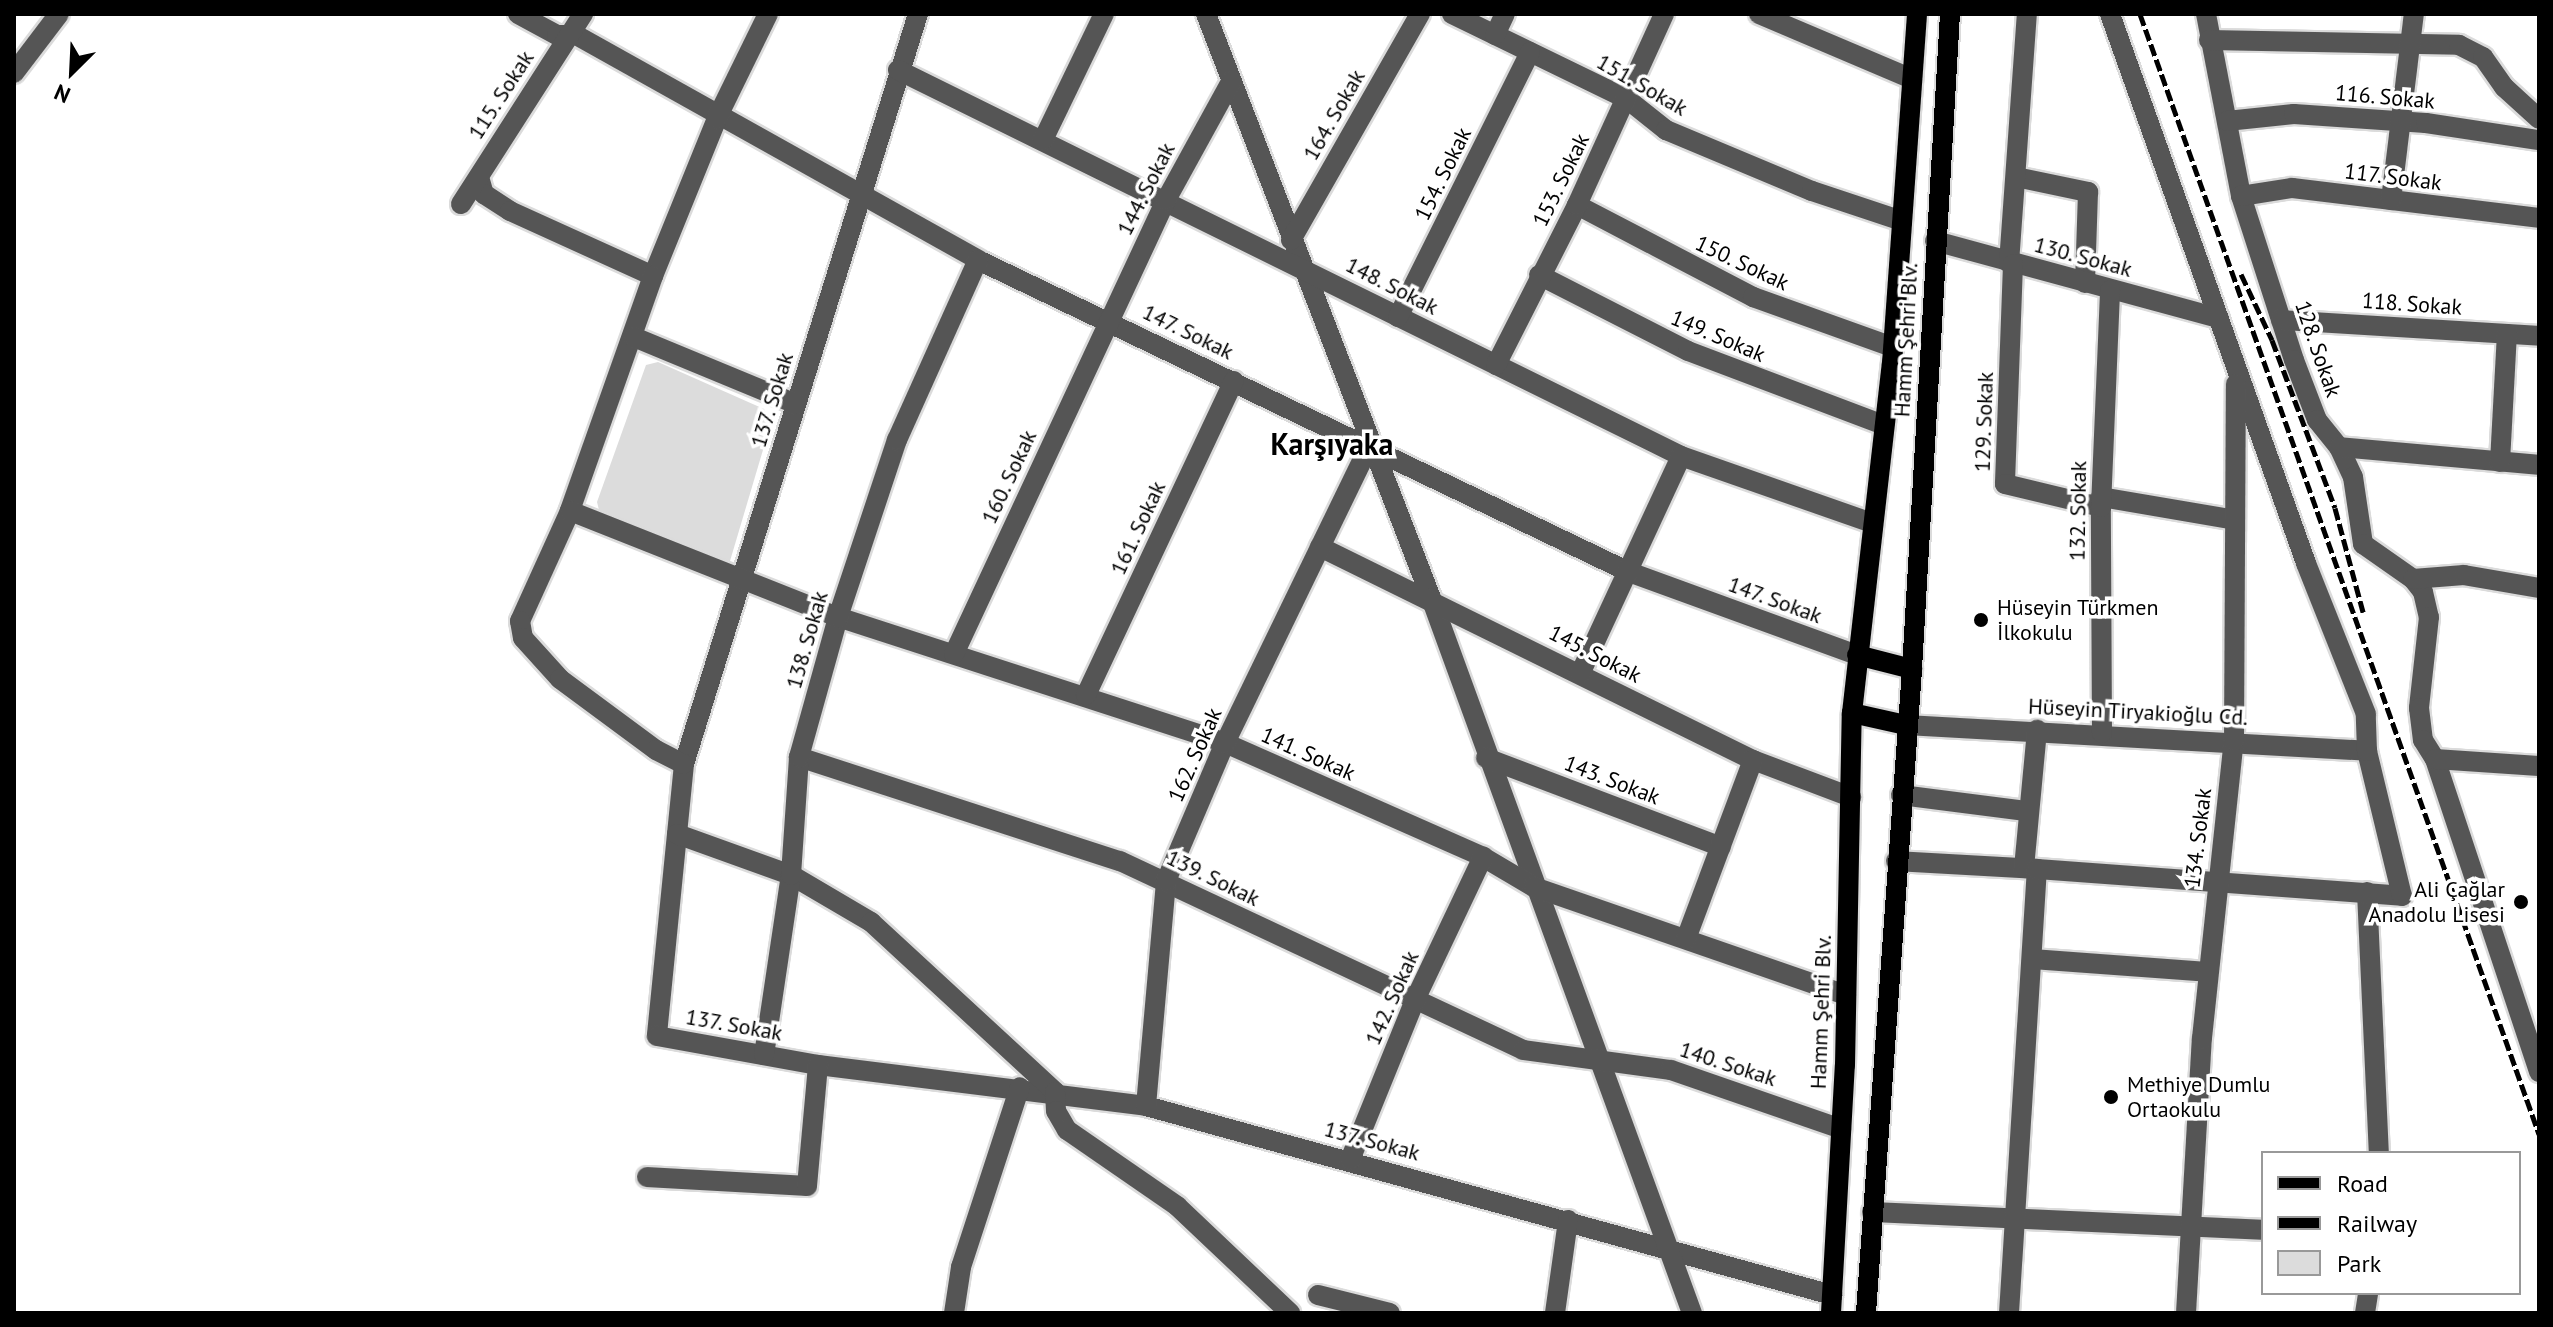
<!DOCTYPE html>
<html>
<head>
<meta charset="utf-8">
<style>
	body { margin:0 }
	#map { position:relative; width:2553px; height:1327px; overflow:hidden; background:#fff; font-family:"PT Sans",sans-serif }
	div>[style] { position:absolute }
	.green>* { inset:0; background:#dcdcdc }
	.roads { filter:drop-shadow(2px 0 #dbdbdb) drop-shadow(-2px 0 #dbdbdb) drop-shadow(0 2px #dbdbdb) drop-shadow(0 -2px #dbdbdb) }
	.minor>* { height:20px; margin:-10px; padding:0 10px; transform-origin:10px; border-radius:10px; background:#555 }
	.major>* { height:20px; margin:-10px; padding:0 10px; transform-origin:10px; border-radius:10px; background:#000 }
	.rail>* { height:5px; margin-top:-2.5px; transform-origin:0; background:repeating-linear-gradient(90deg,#000 0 12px,transparent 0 16px) }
	.dots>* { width:22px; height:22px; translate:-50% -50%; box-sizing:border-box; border:4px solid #fff; border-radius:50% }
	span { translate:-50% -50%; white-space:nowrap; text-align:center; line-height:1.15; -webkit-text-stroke:7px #fff; paint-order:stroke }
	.street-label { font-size:22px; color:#000 }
	.poi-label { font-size:22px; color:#000 }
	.left { translate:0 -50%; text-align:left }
	.right { translate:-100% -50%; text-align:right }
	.district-label { font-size:30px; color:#000; font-weight:700 }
	.frame { position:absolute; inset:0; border:16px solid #000; pointer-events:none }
	.legend { position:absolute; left:2261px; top:1151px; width:260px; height:144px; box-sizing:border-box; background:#fff; border:2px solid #999; margin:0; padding:10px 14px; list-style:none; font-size:24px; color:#000 }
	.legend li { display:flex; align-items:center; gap:16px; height:40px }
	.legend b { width:40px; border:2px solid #999 }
	.north { position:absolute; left:32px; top:32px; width:80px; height:80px; -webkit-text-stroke:6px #fff; paint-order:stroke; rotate:204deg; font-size:22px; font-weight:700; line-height:32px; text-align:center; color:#000 }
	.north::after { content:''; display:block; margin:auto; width:28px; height:36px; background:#000; clip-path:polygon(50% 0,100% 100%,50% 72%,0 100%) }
</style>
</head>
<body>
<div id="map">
	<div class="green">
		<div style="clip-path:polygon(658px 362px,764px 409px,771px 423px,730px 561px,723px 565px,599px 510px,597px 502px,646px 365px)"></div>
	</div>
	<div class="roads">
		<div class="minor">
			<div style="left:518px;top:14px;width:44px;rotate:28.3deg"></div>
			<div style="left:557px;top:35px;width:19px"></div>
			<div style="left:576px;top:35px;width:461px;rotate:29.2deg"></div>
			<div style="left:978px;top:260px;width:722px;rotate:25.61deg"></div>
			<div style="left:1629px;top:572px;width:243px;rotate:20deg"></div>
			<div style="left:918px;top:14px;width:786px;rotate:107.33deg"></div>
			<div style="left:684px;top:764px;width:273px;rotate:95.7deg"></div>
			<div style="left:657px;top:1036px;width:164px;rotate:10.2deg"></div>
			<div style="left:818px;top:1065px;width:331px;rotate:7.1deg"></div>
			<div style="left:1146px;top:1106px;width:712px;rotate:15.4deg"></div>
			<div style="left:1206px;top:14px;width:626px;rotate:68.93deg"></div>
			<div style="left:1431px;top:598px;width:761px;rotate:69.95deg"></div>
			<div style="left:1452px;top:14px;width:195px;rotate:25.9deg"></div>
			<div style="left:1627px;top:99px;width:50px;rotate:38.5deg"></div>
			<div style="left:1666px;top:130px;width:158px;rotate:22.7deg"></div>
			<div style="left:1812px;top:191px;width:95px;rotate:18.4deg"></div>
			<div style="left:1759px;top:14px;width:166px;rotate:23deg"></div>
			<div style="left:2206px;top:14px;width:185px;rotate:79.1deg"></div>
			<div style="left:2241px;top:196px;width:172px;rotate:72.1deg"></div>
			<div style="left:2294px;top:360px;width:64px;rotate:69deg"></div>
			<div style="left:2317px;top:420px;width:35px;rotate:51deg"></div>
			<div style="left:2339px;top:447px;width:33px;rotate:65deg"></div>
			<div style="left:2353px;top:477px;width:68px;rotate:81.5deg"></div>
			<div style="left:2363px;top:544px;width:61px;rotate:35deg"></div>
			<div style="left:2413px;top:579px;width:16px;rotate:52deg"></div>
			<div style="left:2423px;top:592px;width:26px;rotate:77deg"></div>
			<div style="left:2429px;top:617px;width:92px;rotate:96.3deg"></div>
			<div style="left:2419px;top:708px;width:32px;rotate:83deg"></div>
			<div style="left:2423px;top:740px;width:22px;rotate:58deg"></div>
			<div style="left:2435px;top:759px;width:330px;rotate:71.6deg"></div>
			<div style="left:1495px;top:35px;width:23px;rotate:-65deg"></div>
			<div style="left:2209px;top:40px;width:250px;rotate:1.1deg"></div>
			<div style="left:2459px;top:45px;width:27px;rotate:27deg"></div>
			<div style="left:2483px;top:57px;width:37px;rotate:55deg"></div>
			<div style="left:2504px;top:87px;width:47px;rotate:42.4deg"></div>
			<div style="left:898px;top:70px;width:873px;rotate:26.24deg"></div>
			<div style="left:1681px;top:456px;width:202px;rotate:19.3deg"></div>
			<div style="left:14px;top:73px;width:74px;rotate:-52.7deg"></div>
			<div style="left:2227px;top:121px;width:67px;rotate:-6deg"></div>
			<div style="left:2294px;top:114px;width:132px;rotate:3.9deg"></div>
			<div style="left:2426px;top:123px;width:114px;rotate:8.6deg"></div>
			<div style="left:1043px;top:140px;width:140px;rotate:-64.2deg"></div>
			<div style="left:479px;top:177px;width:18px;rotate:74deg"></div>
			<div style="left:484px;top:194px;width:31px;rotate:33deg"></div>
			<div style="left:510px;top:211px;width:157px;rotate:24.4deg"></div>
			<div style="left:653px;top:276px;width:170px;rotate:-67.9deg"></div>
			<div style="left:717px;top:118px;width:116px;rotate:-63.9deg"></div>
			<div style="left:2016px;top:177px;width:74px;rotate:11.8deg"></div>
			<div style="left:2088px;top:192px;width:91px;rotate:91.9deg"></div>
			<div style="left:2241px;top:196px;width:52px;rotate:-8.9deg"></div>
			<div style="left:2292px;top:188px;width:249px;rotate:6.9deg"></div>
			<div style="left:2391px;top:200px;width:187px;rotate:-83deg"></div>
			<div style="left:461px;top:204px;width:226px;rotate:-57.3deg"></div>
			<div style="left:1577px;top:205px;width:199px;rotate:27.6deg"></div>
			<div style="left:1753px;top:297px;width:149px;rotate:19.7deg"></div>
			<div style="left:1291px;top:240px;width:260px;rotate:-60.3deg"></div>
			<div style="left:1935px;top:241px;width:294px;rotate:15.2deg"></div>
			<div style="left:2009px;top:263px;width:250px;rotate:-85.9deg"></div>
			<div style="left:2013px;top:264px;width:220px;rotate:92.1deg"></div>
			<div style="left:2005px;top:484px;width:99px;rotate:13.5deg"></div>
			<div style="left:1539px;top:275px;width:167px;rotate:27deg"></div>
			<div style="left:1688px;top:351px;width:210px;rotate:20.7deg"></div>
			<div style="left:653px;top:276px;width:249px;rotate:109.5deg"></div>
			<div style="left:570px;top:511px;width:121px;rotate:114.4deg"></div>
			<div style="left:520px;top:621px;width:17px;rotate:80deg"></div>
			<div style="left:523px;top:638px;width:55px;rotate:47.9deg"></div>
			<div style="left:560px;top:679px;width:119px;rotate:36.5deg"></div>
			<div style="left:656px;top:750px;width:31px;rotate:27deg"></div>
			<div style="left:1398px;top:317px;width:296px;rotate:-63.5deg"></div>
			<div style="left:2281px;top:320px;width:258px;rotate:3.5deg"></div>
			<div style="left:634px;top:337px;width:175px;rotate:22.5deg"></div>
			<div style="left:1496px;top:365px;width:179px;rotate:-63.1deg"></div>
			<div style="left:1577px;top:205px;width:210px;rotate:-65.5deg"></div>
			<div style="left:2339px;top:447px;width:201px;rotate:5.1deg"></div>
			<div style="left:2500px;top:462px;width:128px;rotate:-86.9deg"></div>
			<div style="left:2101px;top:497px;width:136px;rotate:9.7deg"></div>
			<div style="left:570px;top:511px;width:288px;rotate:21.6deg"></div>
			<div style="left:838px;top:617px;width:407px;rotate:18deg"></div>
			<div style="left:1225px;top:743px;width:282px;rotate:23.8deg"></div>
			<div style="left:1483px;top:857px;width:59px;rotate:30.5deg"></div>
			<div style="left:1534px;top:887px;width:330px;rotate:19.1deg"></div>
			<div style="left:1320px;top:547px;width:483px;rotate:26.2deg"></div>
			<div style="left:1753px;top:760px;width:105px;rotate:20.7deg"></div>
			<div style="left:2413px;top:579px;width:51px;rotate:-4.5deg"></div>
			<div style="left:2464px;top:575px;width:76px;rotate:9.8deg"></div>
			<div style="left:954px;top:654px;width:501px;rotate:-64.97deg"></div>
			<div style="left:1166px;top:200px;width:135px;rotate:-61.2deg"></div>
			<div style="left:1580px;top:674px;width:240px;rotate:-65.1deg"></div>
			<div style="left:1086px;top:695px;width:347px;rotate:-64.8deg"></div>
			<div style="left:1906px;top:725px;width:462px;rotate:3.2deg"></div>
			<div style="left:2102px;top:733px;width:226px;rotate:-90.3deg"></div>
			<div style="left:2101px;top:507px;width:217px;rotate:-87.6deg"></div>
			<div style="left:799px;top:757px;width:337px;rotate:18deg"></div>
			<div style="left:1120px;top:861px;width:445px;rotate:25.1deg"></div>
			<div style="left:1523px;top:1050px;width:149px;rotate:7.7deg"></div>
			<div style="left:1671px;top:1070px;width:180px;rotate:19.1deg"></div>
			<div style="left:1486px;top:758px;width:251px;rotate:20.7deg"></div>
			<div style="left:2435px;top:759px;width:104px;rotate:3.9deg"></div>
			<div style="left:1901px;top:795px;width:126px;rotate:7.3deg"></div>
			<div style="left:677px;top:834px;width:121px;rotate:19.8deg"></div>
			<div style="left:791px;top:875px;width:93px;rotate:30.4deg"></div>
			<div style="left:871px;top:922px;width:251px;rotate:42.7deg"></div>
			<div style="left:1055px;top:1092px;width:19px;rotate:87deg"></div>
			<div style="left:1056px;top:1111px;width:22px;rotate:60deg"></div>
			<div style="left:1067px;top:1130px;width:134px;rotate:34.6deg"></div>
			<div style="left:1177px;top:1206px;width:156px;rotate:43.4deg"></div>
			<div style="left:1896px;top:861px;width:141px;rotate:3.2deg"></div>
			<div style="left:2024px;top:868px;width:139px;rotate:-84.6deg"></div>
			<div style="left:2367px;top:892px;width:261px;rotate:87.4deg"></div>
			<div style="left:1686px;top:939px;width:191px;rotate:-69.5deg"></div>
			<div style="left:2032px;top:959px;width:176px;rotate:4.2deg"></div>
			<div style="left:764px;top:1055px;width:182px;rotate:-81.5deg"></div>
			<div style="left:791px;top:875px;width:118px;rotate:-86.1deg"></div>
			<div style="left:799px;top:757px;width:145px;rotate:-74.4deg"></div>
			<div style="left:838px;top:617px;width:187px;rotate:-71.6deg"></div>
			<div style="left:897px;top:440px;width:197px;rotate:-65.8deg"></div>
			<div style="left:1146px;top:1106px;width:226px;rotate:-84.9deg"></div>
			<div style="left:1166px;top:881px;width:150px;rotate:-66.9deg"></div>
			<div style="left:1225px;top:743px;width:330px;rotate:-64.1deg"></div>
			<div style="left:1350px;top:1160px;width:170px;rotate:-67.9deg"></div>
			<div style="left:1414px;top:1002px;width:161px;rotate:-64.6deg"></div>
			<div style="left:647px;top:1177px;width:160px;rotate:3.2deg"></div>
			<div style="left:807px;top:1186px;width:121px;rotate:-84.8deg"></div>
			<div style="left:1872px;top:1212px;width:391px;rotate:2.6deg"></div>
			<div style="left:1318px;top:1295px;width:74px;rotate:14deg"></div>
			<div style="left:954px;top:1313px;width:47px;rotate:-81.3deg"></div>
			<div style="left:961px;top:1267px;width:189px;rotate:-71.9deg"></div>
			<div style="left:1555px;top:1313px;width:94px;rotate:-82deg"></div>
			<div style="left:2009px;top:1313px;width:445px;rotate:-86.4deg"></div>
			<div style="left:2037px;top:869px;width:366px;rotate:4.2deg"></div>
			<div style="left:2402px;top:896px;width:149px;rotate:-103.6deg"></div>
			<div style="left:2367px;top:751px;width:37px;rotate:-92deg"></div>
			<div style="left:2366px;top:714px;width:162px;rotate:-111.7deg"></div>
			<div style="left:2306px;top:563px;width:583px;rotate:-109.65deg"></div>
			<div style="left:2186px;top:1313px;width:275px;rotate:-86.7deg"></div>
			<div style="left:2202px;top:1038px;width:299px;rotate:-83.9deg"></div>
			<div style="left:2234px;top:741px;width:357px;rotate:-89.7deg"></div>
			<div style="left:2365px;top:1313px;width:20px;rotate:-81deg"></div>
		</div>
		<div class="major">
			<div style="left:1857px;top:655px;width:57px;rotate:14.3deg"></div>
			<div style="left:1852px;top:713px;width:55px;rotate:12.5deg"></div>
			<div style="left:1831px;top:1313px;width:248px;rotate:-86.8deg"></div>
			<div style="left:1845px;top:1065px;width:352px;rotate:-88.9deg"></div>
			<div style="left:1852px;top:713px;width:352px;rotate:-83.5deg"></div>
			<div style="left:1892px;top:363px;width:350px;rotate:-85.9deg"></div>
			<div style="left:1866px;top:1313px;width:646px;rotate:-85.91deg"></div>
			<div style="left:1912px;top:669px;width:656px;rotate:-86.68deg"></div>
		</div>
	</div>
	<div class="rail">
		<div style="left:2140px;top:14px;width:1189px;rotate:70.39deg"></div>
		<div style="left:2241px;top:274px;width:73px;rotate:64.8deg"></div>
		<div style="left:2272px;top:340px;width:179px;rotate:69.4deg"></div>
		<div style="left:2335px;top:508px;width:108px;rotate:74.9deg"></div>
	</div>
	<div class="dots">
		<div style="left:1981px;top:620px;background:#000"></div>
		<div style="left:2521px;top:902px;background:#000"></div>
		<div style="left:2111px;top:1097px;background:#000"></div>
	</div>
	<div class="street-label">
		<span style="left:1642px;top:85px;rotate:30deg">151. Sokak</span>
		<span style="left:501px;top:95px;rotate:-57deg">115. Sokak</span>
		<span style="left:2385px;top:97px;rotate:5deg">116. Sokak</span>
		<span style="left:1334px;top:115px;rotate:-60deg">164. Sokak</span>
		<span style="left:1443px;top:174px;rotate:-64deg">154. Sokak</span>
		<span style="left:2393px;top:177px;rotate:7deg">117. Sokak</span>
		<span style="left:1561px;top:180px;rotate:-64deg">153. Sokak</span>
		<span style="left:1146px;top:189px;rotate:-63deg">144. Sokak</span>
		<span style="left:2083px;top:257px;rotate:15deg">130. Sokak</span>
		<span style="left:1742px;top:263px;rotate:25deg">150. Sokak</span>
		<span style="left:1392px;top:286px;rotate:27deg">148. Sokak</span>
		<span style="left:2412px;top:304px;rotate:4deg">118. Sokak</span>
		<span style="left:1188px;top:332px;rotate:26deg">147. Sokak</span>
		<span style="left:1718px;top:336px;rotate:23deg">149. Sokak</span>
		<span style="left:1906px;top:340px;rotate:-87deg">Hamm Şehri Blv.</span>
		<span style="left:2318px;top:349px;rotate:71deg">128. Sokak</span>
		<span style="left:772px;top:400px;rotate:-73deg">137. Sokak</span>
		<span style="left:1984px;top:422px;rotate:-88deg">129. Sokak</span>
		<span style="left:1009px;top:477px;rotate:-65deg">160. Sokak</span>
		<span style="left:2078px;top:511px;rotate:-89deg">132. Sokak</span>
		<span style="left:1138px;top:528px;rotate:-65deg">161. Sokak</span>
		<span style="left:1775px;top:600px;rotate:20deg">147. Sokak</span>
		<span style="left:807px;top:640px;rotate:-74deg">138. Sokak</span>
		<span style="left:1595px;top:654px;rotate:27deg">145. Sokak</span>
		<span style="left:2138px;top:712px;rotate:3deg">Hüseyin Tiryakioğlu Cd.</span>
		<span style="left:1308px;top:754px;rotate:24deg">141. Sokak</span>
		<span style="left:1195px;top:755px;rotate:-66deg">162. Sokak</span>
		<span style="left:1612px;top:780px;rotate:21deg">143. Sokak</span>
		<span style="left:2198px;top:838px;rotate:-83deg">134. Sokak</span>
		<span style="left:1213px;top:878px;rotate:26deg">139. Sokak</span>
		<span style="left:1392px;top:998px;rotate:-66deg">142. Sokak</span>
		<span style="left:1821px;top:1012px;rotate:-88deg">Hamm Şehri Blv.</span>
		<span style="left:734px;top:1025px;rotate:10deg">137. Sokak</span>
		<span style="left:1728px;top:1064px;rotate:18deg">140. Sokak</span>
		<span style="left:1372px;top:1141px;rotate:15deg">137. Sokak</span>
	</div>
	<div class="poi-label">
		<span class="left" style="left:1997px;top:620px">Hüseyin Türkmen<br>İlkokulu</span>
		<span class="right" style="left:2505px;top:902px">Ali Çağlar<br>Anadolu Lisesi</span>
		<span class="left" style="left:2127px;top:1097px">Methiye Dumlu<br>Ortaokulu</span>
	</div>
	<div class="district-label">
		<span style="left:1332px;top:444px">Karşıyaka</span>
	</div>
	<div class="frame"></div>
	<ul class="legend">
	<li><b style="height:10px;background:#000"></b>Road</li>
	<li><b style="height:10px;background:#000"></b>Railway</li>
	<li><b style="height:22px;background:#dcdcdc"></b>Park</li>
	</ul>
	<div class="north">N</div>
</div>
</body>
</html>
